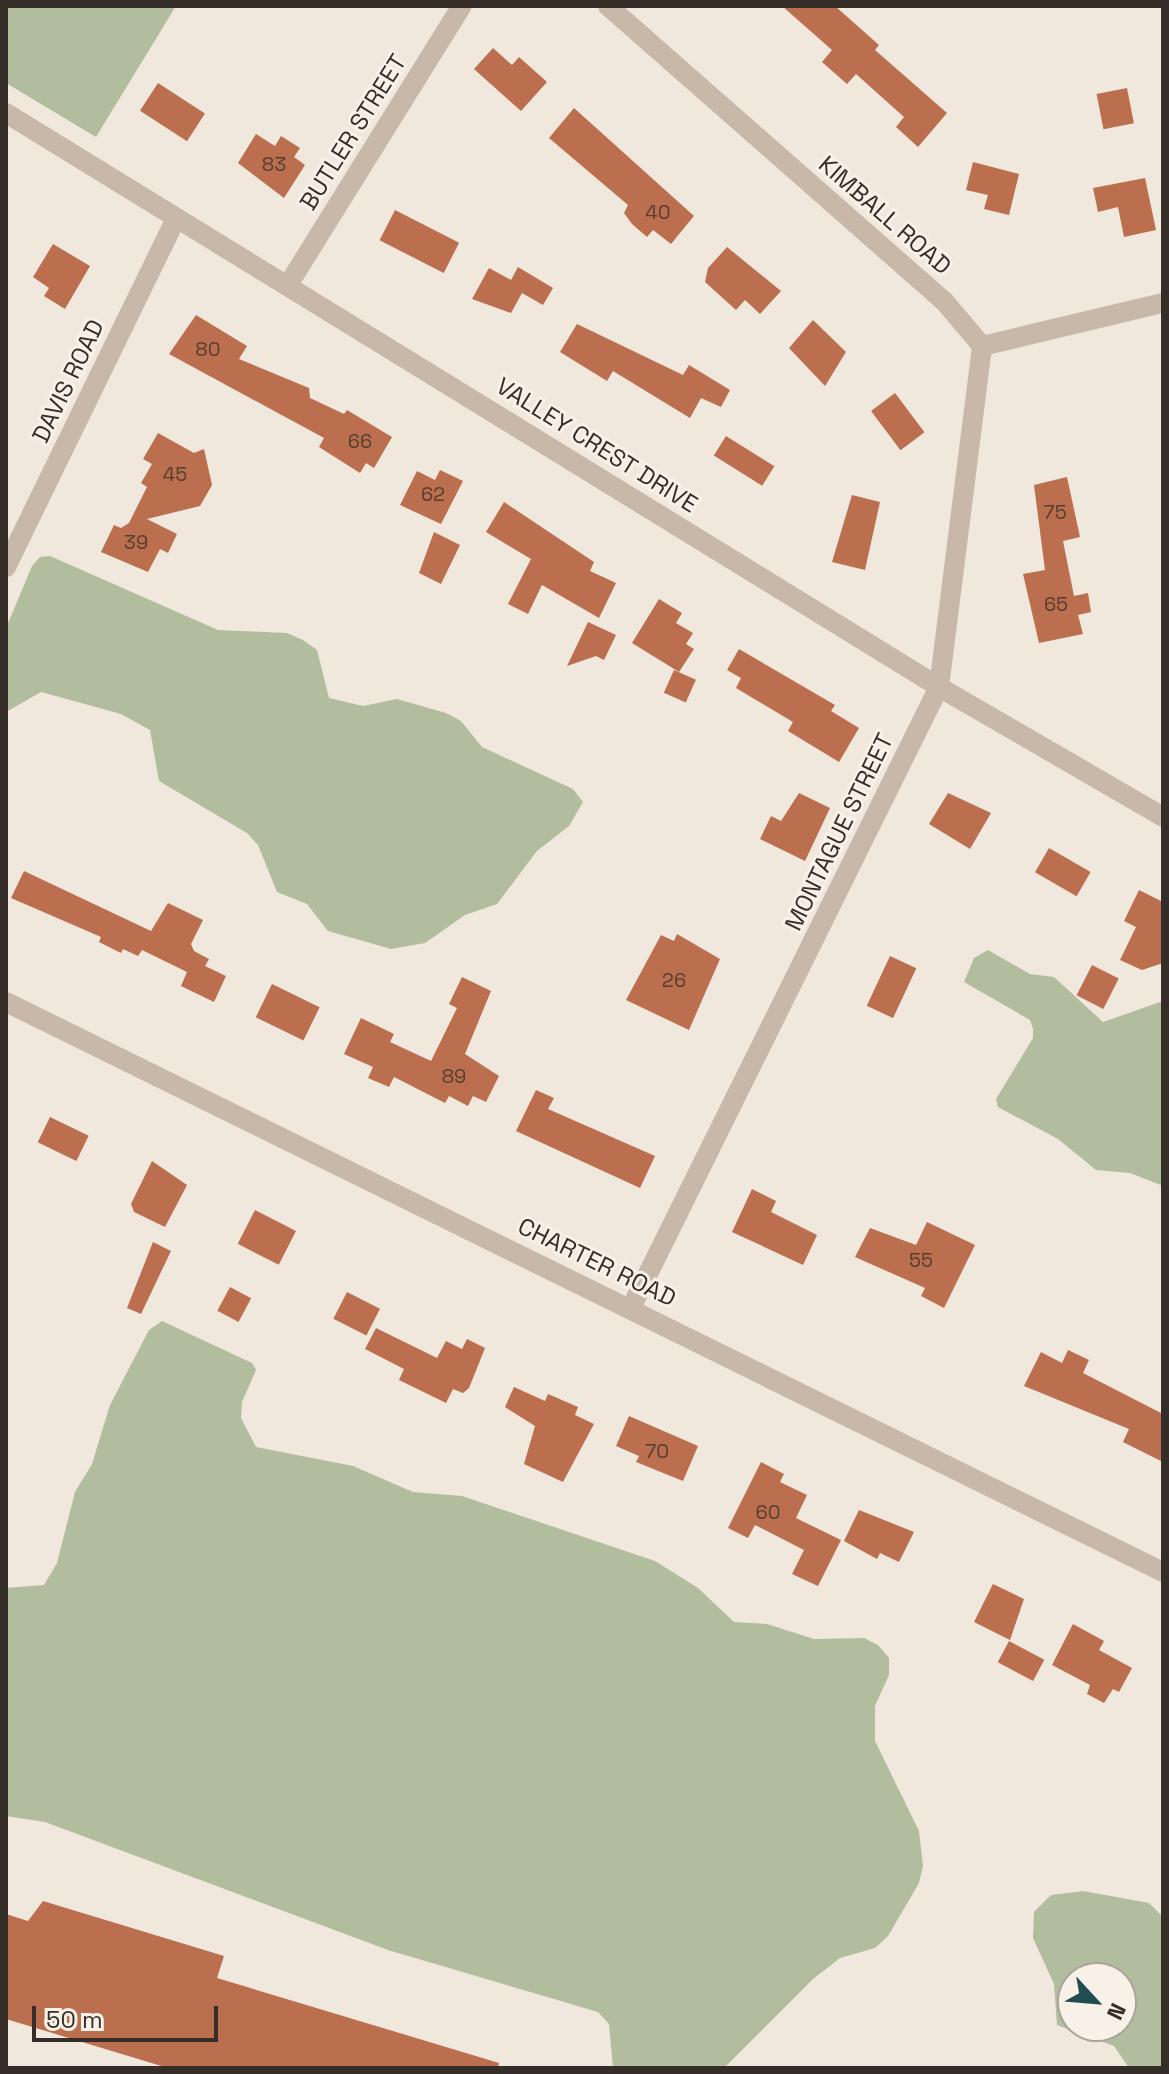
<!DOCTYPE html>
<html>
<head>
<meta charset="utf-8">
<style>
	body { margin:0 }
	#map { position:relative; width:1169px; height:2074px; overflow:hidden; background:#f0e8dc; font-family:"Space Grotesk",sans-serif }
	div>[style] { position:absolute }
	.green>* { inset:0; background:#b1bd9d }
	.building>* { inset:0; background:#bb6f4e; transform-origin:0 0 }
	.minor>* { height:20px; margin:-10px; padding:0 10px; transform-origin:10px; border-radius:10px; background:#c7b8a9 }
	.tertiary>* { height:20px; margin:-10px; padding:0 10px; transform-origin:10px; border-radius:10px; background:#c7b8a9 }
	span { translate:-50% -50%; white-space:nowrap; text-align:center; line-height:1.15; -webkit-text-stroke:6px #f8f1e8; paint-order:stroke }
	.number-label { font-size:20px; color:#563e32 }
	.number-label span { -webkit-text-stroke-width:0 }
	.street-label { font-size:24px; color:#342d28 }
	.frame { position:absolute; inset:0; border:8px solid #342d28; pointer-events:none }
	.north { position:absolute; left:1057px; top:1962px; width:80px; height:80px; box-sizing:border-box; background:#f8f1e8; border:2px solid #aaa39b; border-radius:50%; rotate:116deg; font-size:22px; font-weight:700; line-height:32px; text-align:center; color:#342d28 }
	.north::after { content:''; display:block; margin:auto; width:28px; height:36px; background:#214c52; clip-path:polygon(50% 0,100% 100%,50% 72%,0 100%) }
	.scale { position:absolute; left:32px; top:2006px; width:186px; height:36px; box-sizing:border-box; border:4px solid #342d28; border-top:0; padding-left:10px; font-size:24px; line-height:28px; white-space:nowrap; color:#342d28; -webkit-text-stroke:6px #f8f1e8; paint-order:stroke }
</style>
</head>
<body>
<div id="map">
	<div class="green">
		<div style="clip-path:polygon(6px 6px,176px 6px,96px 137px,6px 83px)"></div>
		<div style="clip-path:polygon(50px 556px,218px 630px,287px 633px,303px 640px,317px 650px,329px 698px,363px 706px,397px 699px,446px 713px,461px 721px,482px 747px,573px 789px,583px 802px,569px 826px,537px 851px,497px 904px,465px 915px,425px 943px,391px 949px,328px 931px,307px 904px,277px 892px,258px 845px,247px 833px,159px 781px,150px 730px,121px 714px,41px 692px,6px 712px,6px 628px,32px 566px,40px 557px)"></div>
		<div style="clip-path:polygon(988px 950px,1030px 974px,1054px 977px,1103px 1022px,1163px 1001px,1163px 1186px,1130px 1173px,1096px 1170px,1058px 1139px,998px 1107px,996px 1099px,1033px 1038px,1033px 1029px,1030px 1020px,964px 982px,974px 958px)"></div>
		<div style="clip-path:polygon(162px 1321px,252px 1363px,256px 1370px,242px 1402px,241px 1418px,256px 1447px,353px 1466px,413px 1492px,462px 1496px,655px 1561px,698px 1588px,734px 1622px,767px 1624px,814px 1639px,864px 1638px,878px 1645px,889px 1658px,889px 1675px,875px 1706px,875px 1741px,919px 1831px,923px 1866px,919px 1883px,888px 1936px,875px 1948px,840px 1958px,813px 1979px,724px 2068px,613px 2068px,609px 2024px,598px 2012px,388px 1950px,45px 1822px,6px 1816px,6px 1588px,44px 1585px,57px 1563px,75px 1492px,92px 1464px,110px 1405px,149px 1330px)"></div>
		<div style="clip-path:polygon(evenodd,1083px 1891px,1149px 1903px,1163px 1917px,1163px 2068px,1129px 2068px,1114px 2046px,1057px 2025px,1054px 1984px,1033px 1938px,1034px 1912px,1051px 1895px,1083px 1891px,1121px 1978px,1121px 2026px,1073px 2026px,1073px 1978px,1121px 1978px)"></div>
	</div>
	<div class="building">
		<div style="clip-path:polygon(782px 6px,835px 6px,879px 45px,875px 50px,947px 113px,918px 147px,896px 127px,904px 117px,856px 74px,847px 84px,822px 62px,832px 50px)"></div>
		<div style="clip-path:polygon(493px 48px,512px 65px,519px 57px,547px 82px,521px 111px,474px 69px)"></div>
		<div style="left:158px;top:83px;width:56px;height:33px;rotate:33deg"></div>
		<div style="left:1127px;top:88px;width:36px;height:31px;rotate:79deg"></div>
		<div style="clip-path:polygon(574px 108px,694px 216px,671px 244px,653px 230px,647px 237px,632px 224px,624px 213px,628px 205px,549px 138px)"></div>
		<div style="clip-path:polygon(256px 134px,275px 146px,281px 136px,300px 148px,294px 157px,305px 165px,284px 198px,238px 163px)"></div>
		<div style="clip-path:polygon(973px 162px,1019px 174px,1009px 215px,984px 209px,988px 195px,966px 190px)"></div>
		<div style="clip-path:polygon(1145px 178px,1156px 230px,1124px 237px,1118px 207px,1098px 212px,1093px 188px)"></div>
		<div style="left:395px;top:210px;width:72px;height:34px;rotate:27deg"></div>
		<div style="clip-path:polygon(53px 244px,90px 266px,65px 309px,44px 296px,49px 288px,33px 277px)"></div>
		<div style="clip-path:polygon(727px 247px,781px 291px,760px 314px,745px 300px,736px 310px,705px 282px,708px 268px)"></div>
		<div style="clip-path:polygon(518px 267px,553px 288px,543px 305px,522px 293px,511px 313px,472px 299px,489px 268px,511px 280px)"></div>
		<div style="clip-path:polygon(196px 315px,247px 346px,239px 359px,309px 388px,310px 398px,344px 414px,347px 410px,392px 437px,374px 468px,366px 463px,360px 473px,319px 447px,324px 438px,169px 354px)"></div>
		<div style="clip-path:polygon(813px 320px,846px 352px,825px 386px,789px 348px)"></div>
		<div style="clip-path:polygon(577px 324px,683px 375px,689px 365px,730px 390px,721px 407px,701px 398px,690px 418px,613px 371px,607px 381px,560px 352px)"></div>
		<div style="left:895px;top:393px;width:49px;height:30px;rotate:53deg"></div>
		<div style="clip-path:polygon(158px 433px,194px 453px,204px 449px,212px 485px,200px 506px,147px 519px,177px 534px,168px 553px,160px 549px,148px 572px,101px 552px,114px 525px,121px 528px,129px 523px,147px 487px,141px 483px,152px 464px,143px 459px)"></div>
		<div style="left:726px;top:436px;width:57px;height:23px;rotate:32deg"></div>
		<div style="clip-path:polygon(440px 470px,463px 481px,441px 524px,400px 505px,417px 471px,435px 480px)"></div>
		<div style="clip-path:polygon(1067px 477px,1080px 537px,1063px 541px,1074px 596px,1088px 593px,1091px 612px,1078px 615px,1083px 634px,1039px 643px,1023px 574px,1045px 570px,1034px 485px)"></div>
		<div style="clip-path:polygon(852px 495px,880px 502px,865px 570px,832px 562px)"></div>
		<div style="clip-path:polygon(504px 502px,594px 562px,590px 571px,616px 583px,599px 618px,542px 585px,528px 614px,508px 604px,531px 559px,486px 532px)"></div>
		<div style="clip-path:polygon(434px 532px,460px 545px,441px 584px,419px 573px)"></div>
		<div style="clip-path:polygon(659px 599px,682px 613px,676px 623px,693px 633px,686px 644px,694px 649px,679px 672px,632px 643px)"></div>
		<div style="clip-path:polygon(588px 622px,616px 635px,604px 660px,596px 656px,567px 666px)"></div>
		<div style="clip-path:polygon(739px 649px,835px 705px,831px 711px,859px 728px,839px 762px,788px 731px,793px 722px,736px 688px,741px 678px,727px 670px)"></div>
		<div style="left:674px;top:670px;width:24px;height:25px;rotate:24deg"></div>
		<div style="clip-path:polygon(799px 793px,830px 808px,805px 861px,760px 839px,771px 816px,781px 821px)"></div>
		<div style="clip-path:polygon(948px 793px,991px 813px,970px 849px,929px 824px)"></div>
		<div style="left:1049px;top:848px;width:48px;height:28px;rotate:30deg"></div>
		<div style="clip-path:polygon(24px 871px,151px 931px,168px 903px,203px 920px,191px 944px,194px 951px,209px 959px,205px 966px,226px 976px,214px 1002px,181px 986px,187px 972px,142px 950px,138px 956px,123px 949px,121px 953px,99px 942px,101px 937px,11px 898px)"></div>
		<div style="clip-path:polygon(1139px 890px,1163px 902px,1163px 963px,1142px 970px,1120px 960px,1136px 927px,1124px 921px)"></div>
		<div style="clip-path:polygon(677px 934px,720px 959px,689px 1030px,626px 1000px,661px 935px,674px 941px)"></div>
		<div style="left:890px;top:956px;width:29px;height:55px;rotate:25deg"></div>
		<div style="left:1092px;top:965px;width:30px;height:34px;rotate:27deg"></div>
		<div style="clip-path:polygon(462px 977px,491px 991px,465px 1054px,499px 1076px,486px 1102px,473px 1096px,468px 1106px,449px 1096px,445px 1103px,394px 1077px,389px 1087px,368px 1078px,373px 1067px,344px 1054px,361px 1018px,394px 1034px,390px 1042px,431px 1061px,457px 1008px,449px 1004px)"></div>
		<div style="left:272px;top:984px;width:53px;height:37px;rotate:26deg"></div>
		<div style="clip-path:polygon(536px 1090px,554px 1098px,548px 1109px,655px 1156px,640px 1188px,516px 1131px)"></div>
		<div style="left:50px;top:1117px;width:43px;height:28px;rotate:26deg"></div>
		<div style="clip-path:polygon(152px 1161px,187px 1185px,165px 1227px,134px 1212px,131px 1204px)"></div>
		<div style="clip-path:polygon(752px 1189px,776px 1201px,771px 1212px,817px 1235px,803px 1265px,732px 1232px)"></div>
		<div style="left:255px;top:1210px;width:46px;height:38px;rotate:27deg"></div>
		<div style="clip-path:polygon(927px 1222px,975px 1245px,944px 1308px,921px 1296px,925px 1288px,855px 1257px,870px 1228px,916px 1245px)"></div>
		<div style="clip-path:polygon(153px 1242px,171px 1251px,141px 1314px,127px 1308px)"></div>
		<div style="left:230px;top:1287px;width:24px;height:27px;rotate:28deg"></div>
		<div style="left:347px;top:1292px;width:37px;height:30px;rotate:27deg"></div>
		<div style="clip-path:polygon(376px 1328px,437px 1358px,446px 1341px,462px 1349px,467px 1339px,485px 1348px,469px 1388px,463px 1393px,453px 1389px,446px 1403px,399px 1380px,404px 1369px,365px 1349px)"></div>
		<div style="clip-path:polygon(1068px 1350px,1089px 1360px,1083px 1373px,1163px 1414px,1163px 1462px,1123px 1442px,1129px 1429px,1024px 1386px,1041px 1352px,1062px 1363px)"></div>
		<div style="clip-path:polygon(514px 1387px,545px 1401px,548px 1394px,578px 1407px,575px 1415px,594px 1424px,563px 1482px,524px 1464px,535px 1426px,505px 1407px)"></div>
		<div style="clip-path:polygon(629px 1416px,698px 1446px,683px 1481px,636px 1462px,639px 1456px,616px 1446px)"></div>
		<div style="clip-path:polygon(761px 1462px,784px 1474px,780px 1482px,807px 1495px,796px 1518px,841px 1540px,818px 1586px,792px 1574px,804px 1550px,755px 1525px,748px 1538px,728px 1528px)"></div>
		<div style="clip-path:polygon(859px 1510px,914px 1532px,899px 1562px,880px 1553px,877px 1559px,844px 1541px)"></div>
		<div style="clip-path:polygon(993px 1584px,1024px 1599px,1010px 1640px,974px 1622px)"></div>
		<div style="clip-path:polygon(1073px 1624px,1104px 1641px,1099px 1650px,1132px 1668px,1119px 1692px,1113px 1689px,1104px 1703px,1087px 1694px,1090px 1685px,1052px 1665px)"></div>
		<div style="left:1009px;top:1641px;width:40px;height:24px;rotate:28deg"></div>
		<div style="clip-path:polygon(43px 1901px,224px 1956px,217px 1978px,499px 2063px,498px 2068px,168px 2068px,6px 2019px,6px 1914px,28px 1921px)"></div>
	</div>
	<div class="minor">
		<div style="left:608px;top:6px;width:447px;rotate:41.3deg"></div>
		<div style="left:944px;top:301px;width:59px;rotate:49.8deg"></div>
		<div style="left:6px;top:113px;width:1095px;rotate:31.6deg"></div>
		<div style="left:939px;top:687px;width:259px;rotate:30.1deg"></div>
		<div style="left:288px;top:285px;width:329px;rotate:-58.1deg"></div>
		<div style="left:982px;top:346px;width:186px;rotate:-13.4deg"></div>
		<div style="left:6px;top:567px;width:388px;rotate:-64deg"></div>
		<div style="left:631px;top:1308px;width:693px;rotate:-63.62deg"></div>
		<div style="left:939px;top:687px;width:344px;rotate:-82.8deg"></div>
	</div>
	<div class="tertiary">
		<div style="left:6px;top:1002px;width:1290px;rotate:26.23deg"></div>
	</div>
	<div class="number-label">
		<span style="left:274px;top:164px">83</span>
		<span style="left:658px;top:212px">40</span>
		<span style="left:208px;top:349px">80</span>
		<span style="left:360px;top:441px">66</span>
		<span style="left:175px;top:474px">45</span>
		<span style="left:433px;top:494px">62</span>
		<span style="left:1055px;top:512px">75</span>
		<span style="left:136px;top:542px">39</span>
		<span style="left:1056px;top:604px">65</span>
		<span style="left:674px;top:980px">26</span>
		<span style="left:454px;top:1076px">89</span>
		<span style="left:921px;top:1260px">55</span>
		<span style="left:657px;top:1451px">70</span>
		<span style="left:768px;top:1512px">60</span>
	</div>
	<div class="street-label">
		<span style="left:353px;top:132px;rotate:-58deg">BUTLER STREET</span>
		<span style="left:885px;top:215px;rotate:41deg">KIMBALL ROAD</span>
		<span style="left:68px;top:381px;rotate:-64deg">DAVIS ROAD</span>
		<span style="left:597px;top:445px;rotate:32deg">VALLEY CREST DRIVE</span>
		<span style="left:839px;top:832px;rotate:-64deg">MONTAGUE STREET</span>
		<span style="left:597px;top:1262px;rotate:26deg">CHARTER ROAD</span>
	</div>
	<div class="frame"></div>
	<div class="north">N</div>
	<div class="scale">50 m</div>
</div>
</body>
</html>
